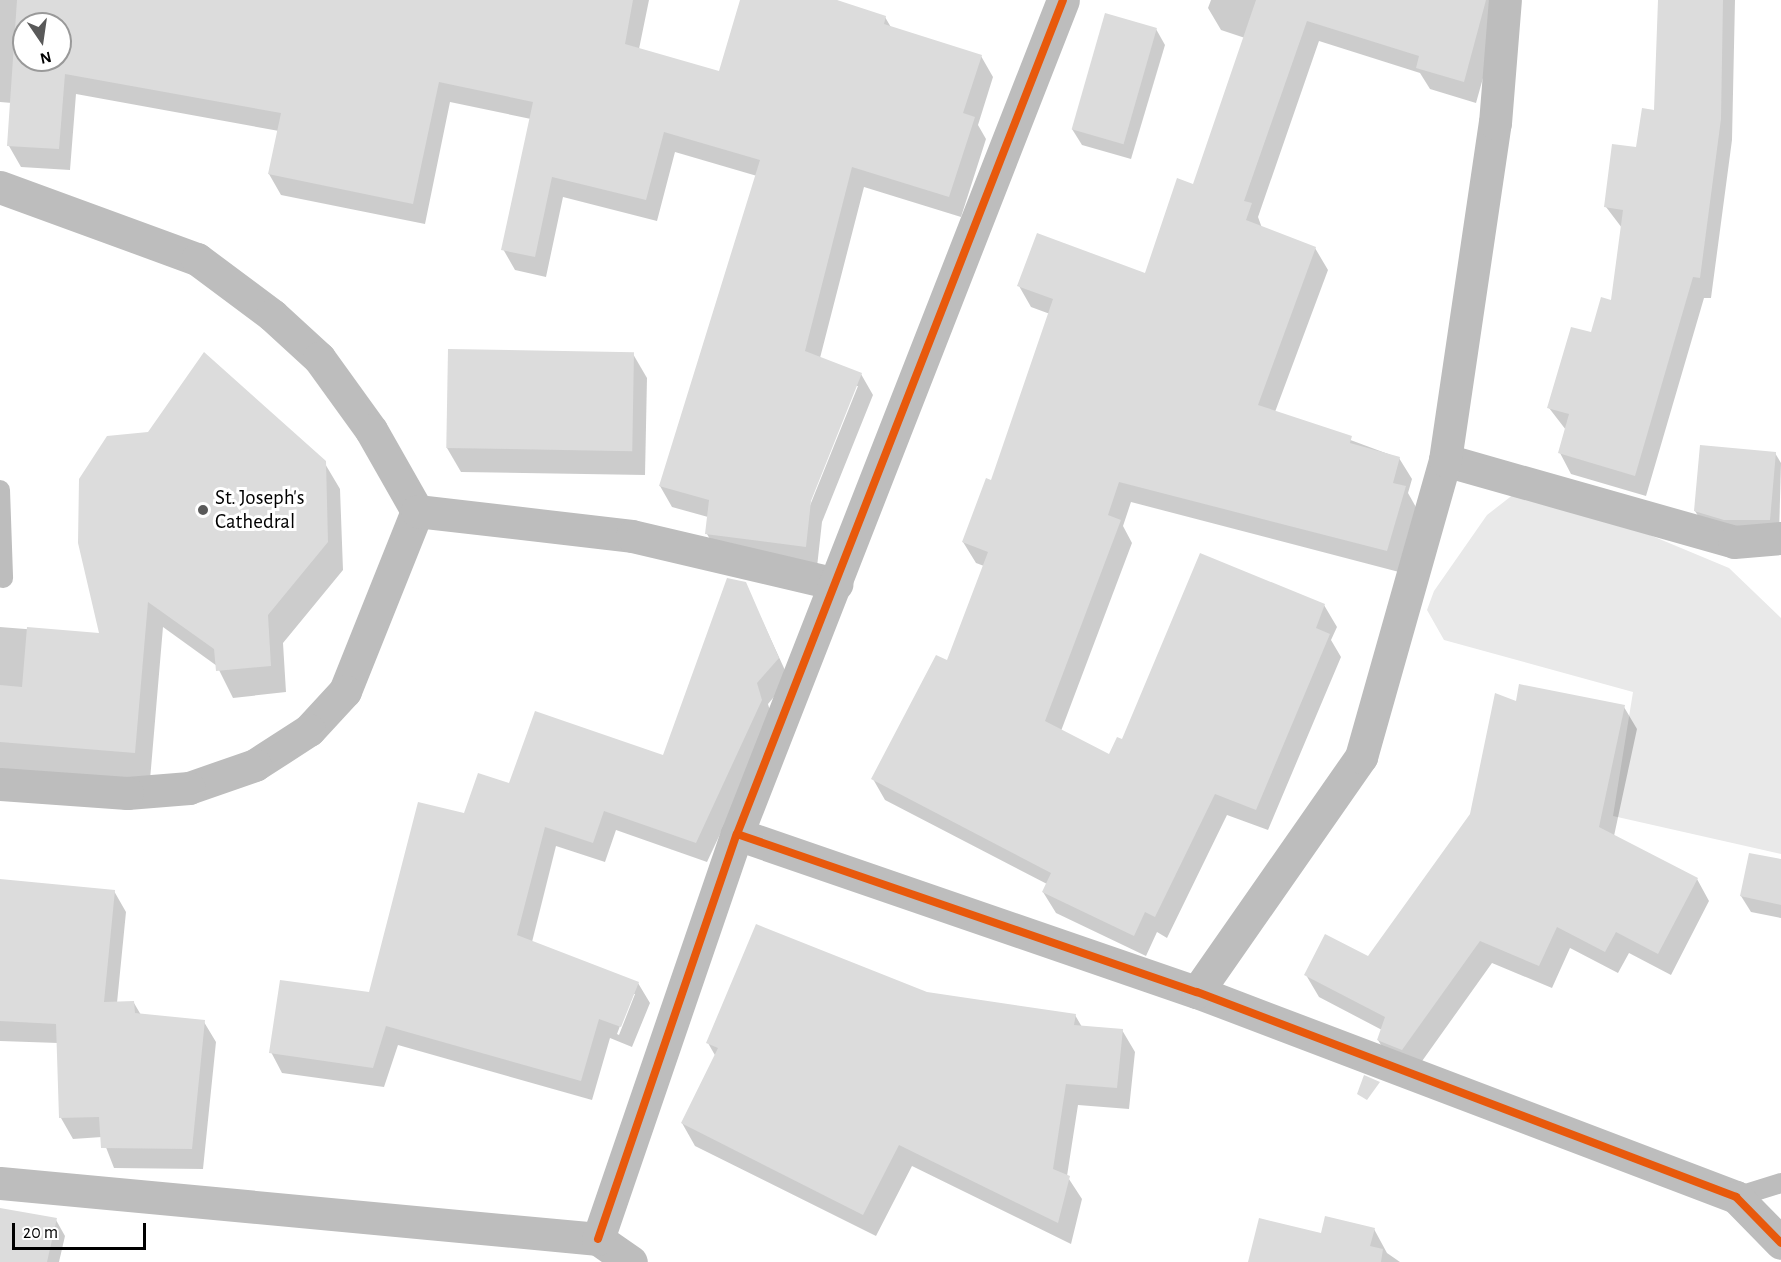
<!DOCTYPE html>
<html>
<head>
<meta charset="utf-8">
<style>
	body { margin:0 }
	#map { position:relative; width:1781px; height:1262px; overflow:hidden; background:#fff; font-family:"Alegreya Sans",sans-serif }
	div>[style] { position:absolute }
	.green>* { inset:0; background:#e9e9e9 }
	.shadow>* { inset:0; background:#0003 }
	.building>* { inset:0; background:#dcdcdc; transform-origin:0 0 }
	.service>* { height:20px; margin:-10px; padding:0 10px; transform-origin:10px; border-radius:10px; background:#bdbdbd }
	.minor>* { height:33px; margin:-16.5px; padding:0 16.5px; transform-origin:16.5px; border-radius:16.5px; background:#bdbdbd }
	.cycleway>* { height:8px; margin:-4px; padding:0 4px; transform-origin:4px; border-radius:4px; background:#e8590c }
	.dots>* { width:16px; height:16px; translate:-50% -50%; box-sizing:border-box; border:3px solid #fff; border-radius:50% }
	span { translate:-50% -50%; white-space:nowrap; text-align:center; line-height:1.15; -webkit-text-stroke:6px #fff; paint-order:stroke }
	.poi-label { font-size:21px; color:#000 }
	.left { translate:0 -50%; text-align:left }
	.north { position:absolute; left:12px; top:12px; width:60px; height:60px; box-sizing:border-box; background:#fff; border:2px solid #999; border-radius:50%; rotate:167deg; font-size:16px; font-weight:700; line-height:24px; text-align:center; color:#000 }
	.north::after { content:''; display:block; margin:auto; width:21px; height:27px; background:#595959; clip-path:polygon(50% 0,100% 100%,50% 72%,0 100%) }
	.scale { position:absolute; left:12px; top:1223px; width:134px; height:27px; box-sizing:border-box; border:3px solid #000; border-top:0; padding-left:8px; font-size:18px; line-height:21px; white-space:nowrap; color:#000; -webkit-text-stroke:4px #fff; paint-order:stroke }
</style>
</head>
<body>
<div id="map">
	<div class="green">
		<div style="clip-path:polygon(1514px 494px,1645px 533px,1729px 568px,1781px 618px,1781px 854px,1613px 816px,1633px 692px,1444px 640px,1427px 610px,1434px 591px,1487px 515px)"></div>
	</div>
	<div class="shadow">
		<div style="clip-path:polygon(evenodd,0 0,649px 0,639px 49px,720px 73px,742px 0,835px 0,885px 17px,892px 29px,981px 56px,993px 77px,978px 125px,986px 139px,961px 217px,864px 187px,820px 358px,861px 374px,873px 395px,822px 522px,817px 567px,719px 555px,707px 534px,708px 517px,672px 507px,660px 486px,757px 176px,675px 152px,657px 221px,563px 197px,546px 277px,515px 270px,503px 249px,531px 119px,450px 102px,425px 224px,281px 195px,269px 174px,279px 131px,76px 94px,70px 170px,21px 167px,9px 146px,12px 103px,0 102px,0 0,24px 24px,60px 24px,60px 60px,24px 60px,24px 24px,0 0,855px 386px,858px 386px,809px 508px,806px 507px,855px 386px)"></div>
		<div style="clip-path:polygon(1211px 0,1505px 0,1476px 103px,1430px 89px,1420px 73px,1319px 41px,1258px 217px,1262px 228px,1315px 248px,1328px 270px,1275px 412px,1399px 458px,1412px 479px,1408px 493px,1417px 509px,1399px 572px,1131px 502px,1123px 526px,1132px 543px,1061px 731px,1110px 756px,1123px 741px,1324px 605px,1337px 627px,1331px 640px,1341px 657px,1268px 830px,1227px 815px,1167px 938px,1157px 932px,1146px 956px,1056px 913px,1043px 892px,1047px 884px,885px 800px,873px 779px,948px 662px,984px 566px,976px 563px,963px 542px,992px 482px,1050px 314px,1031px 307px,1019px 286px,1146px 274px,1194px 185px,1245px 38px,1221px 30px,1208px 8px)"></div>
		<div style="clip-path:polygon(1660px 0,1735px 0,1732px 140px,1711px 298px,1704px 298px,1646px 496px,1571px 474px,1560px 453px,1566px 430px,1549px 408px,1612px 302px,1622px 228px,1606px 207px,1655px 111px)"></div>
		<div style="clip-path:polygon(1156px 29px,1165px 45px,1131px 159px,1082px 145px,1072px 129px)"></div>
		<div style="clip-path:polygon(633px 354px,647px 378px,645px 475px,461px 472px,447px 448px)"></div>
		<div style="clip-path:polygon(1775px 453px,1781px 463px,1779px 536px,1705px 527px,1695px 511px)"></div>
		<div style="clip-path:polygon(324px 462px,340px 489px,343px 570px,283px 643px,286px 692px,233px 698px,217px 666px,163px 627px,150px 780px,0 777px,0 627px,101px 635px)"></div>
		<div style="clip-path:polygon(evenodd,745px 583px,789px 679px,768px 704px,773px 721px,707px 862px,616px 830px,605px 862px,556px 846px,532px 942px,638px 983px,650px 1003px,632px 1047px,610px 1038px,592px 1100px,398px 1045px,384px 1087px,282px 1073px,271px 1052px,370px 994px,465px 815px,510px 785px,664px 757px,745px 583px,632px 994px,635px 994px,619px 1035px,617px 1034px,632px 994px)"></div>
		<div style="clip-path:polygon(1517px 703px,1624px 707px,1637px 729px,1614px 836px,1697px 879px,1709px 901px,1671px 975px,1629px 953px,1618px 973px,1570px 948px,1552px 988px,1492px 963px,1415px 1071px,1391px 1062px,1378px 1040px,1382px 1030px,1319px 997px,1306px 975px,1368px 958px,1471px 814px)"></div>
		<div style="clip-path:polygon(1781px 861px,1781px 918px,1751px 912px,1741px 896px)"></div>
		<div style="clip-path:polygon(0 880px,114px 891px,126px 912px,117px 1003px,134px 1003px,141px 1015px,204px 1022px,216px 1042px,203px 1169px,114px 1168px,102px 1137px,73px 1139px,61px 1118px,58px 1043px,0 1041px)"></div>
		<div style="clip-path:polygon(926px 994px,1075px 1015px,1082px 1027px,1122px 1030px,1135px 1052px,1129px 1109px,1078px 1105px,1067px 1176px,1082px 1199px,1071px 1244px,912px 1166px,876px 1236px,695px 1146px,682px 1123px,716px 1057px,708px 1043px)"></div>
		<div style="clip-path:polygon(0 1209px,56px 1220px,65px 1236px,59px 1262px,0 1262px)"></div>
		<div style="clip-path:polygon(1374px 1229px,1387px 1253px,1400px 1262px,1249px 1262px,1322px 1235px)"></div>
	</div>
	<div class="building">
		<div style="clip-path:polygon(evenodd,17px 0,633px 0,625px 44px,719px 71px,740px 0,837px 0,886px 16px,884px 24px,982px 55px,963px 113px,975px 117px,949px 197px,852px 167px,805px 351px,862px 373px,811px 501px,806px 547px,705px 534px,709px 500px,659px 486px,760px 160px,664px 132px,646px 200px,552px 177px,535px 257px,501px 250px,533px 102px,439px 82px,413px 204px,268px 174px,281px 113px,65px 74px,59px 149px,7px 146px,17px 0,24px 24px,60px 24px,60px 60px,24px 60px,24px 24px)"></div>
		<div style="clip-path:polygon(1256px 0,1486px 0,1464px 82px,1416px 68px,1419px 56px,1307px 21px,1244px 201px,1252px 203px,1246px 220px,1316px 247px,1258px 405px,1352px 436px,1350px 443px,1400px 457px,1393px 483px,1406px 486px,1387px 551px,1119px 482px,1108px 515px,1121px 520px,1045px 721px,1109px 754px,1117px 737px,1122px 739px,1200px 553px,1325px 604px,1316px 628px,1330px 634px,1256px 810px,1215px 794px,1155px 917px,1145px 912px,1134px 936px,1042px 892px,1051px 873px,871px 779px,936px 655px,947px 660px,988px 552px,962px 542px,986px 478px,991px 480px,1053px 299px,1017px 286px,1037px 233px,1145px 273px,1177px 178px,1193px 184px)"></div>
		<div style="clip-path:polygon(1658px 0,1723px 0,1721px 119px,1700px 278px,1693px 277px,1635px 476px,1558px 453px,1569px 414px,1547px 408px,1571px 327px,1591px 332px,1601px 297px,1611px 300px,1623px 210px,1604px 207px,1612px 144px,1636px 147px,1642px 108px,1654px 110px)"></div>
		<div style="left:1105px;top:13px;width:54px;height:121px;rotate:16deg"></div>
		<div style="left:448px;top:349px;width:186px;height:99px;rotate:1deg"></div>
		<div style="clip-path:polygon(204px 352px,326px 461px,328px 542px,268px 615px,271px 666px,216px 671px,214px 649px,148px 602px,135px 753px,0 742px,0 685px,22px 687px,27px 627px,99px 633px,78px 543px,79px 479px,107px 436px,148px 432px)"></div>
		<div style="clip-path:polygon(1700px 445px,1776px 452px,1770px 520px,1724px 520px,1694px 511px)"></div>
		<div style="clip-path:polygon(727px 578px,746px 582px,779px 658px,757px 683px,762px 700px,696px 843px,604px 811px,593px 843px,545px 827px,517px 935px,639px 982px,621px 1027px,599px 1019px,581px 1081px,386px 1026px,373px 1068px,269px 1053px,280px 980px,369px 992px,418px 802px,464px 813px,478px 773px,509px 783px,535px 711px,663px 755px)"></div>
		<div style="clip-path:polygon(1519px 684px,1625px 705px,1599px 827px,1698px 878px,1658px 954px,1616px 932px,1605px 952px,1557px 927px,1539px 966px,1480px 941px,1402px 1050px,1377px 1040px,1385px 1017px,1304px 975px,1325px 934px,1368px 956px,1470px 814px,1495px 693px,1516px 701px)"></div>
		<div style="clip-path:polygon(1749px 853px,1781px 859px,1781px 905px,1740px 896px)"></div>
		<div style="clip-path:polygon(0 879px,115px 890px,104px 1002px,134px 1001px,135px 1013px,205px 1020px,192px 1149px,101px 1148px,99px 1117px,59px 1118px,56px 1024px,0 1021px)"></div>
		<div style="clip-path:polygon(756px 924px,927px 992px,1076px 1014px,1074px 1025px,1123px 1029px,1117px 1088px,1066px 1084px,1053px 1169px,1070px 1176px,1058px 1223px,899px 1145px,863px 1215px,681px 1123px,718px 1048px,706px 1043px)"></div>
		<div style="clip-path:polygon(1364px 1075px,1380px 1082px,1367px 1100px,1357px 1094px)"></div>
		<div style="clip-path:polygon(0 1208px,57px 1218px,47px 1262px,0 1262px)"></div>
		<div style="clip-path:polygon(1325px 1216px,1375px 1228px,1370px 1246px,1383px 1249px,1381px 1262px,1248px 1262px,1259px 1218px,1321px 1233px)"></div>
	</div>
	<div class="service">
		<div style="left:0;top:490px;width:88px;rotate:88deg"></div>
		<div style="left:1736px;top:1197px;width:47px;rotate:-17.3deg"></div>
	</div>
	<div class="minor">
		<div style="left:0;top:187px;width:210px;rotate:20.1deg"></div>
		<div style="left:197px;top:259px;width:94px;rotate:36.7deg"></div>
		<div style="left:272px;top:315px;width:64px;rotate:42.5deg"></div>
		<div style="left:319px;top:358px;width:89px;rotate:54.2deg"></div>
		<div style="left:371px;top:430px;width:93px;rotate:60.4deg"></div>
		<div style="left:417px;top:511px;width:194px;rotate:111.8deg"></div>
		<div style="left:345px;top:691px;width:53px;rotate:132.7deg"></div>
		<div style="left:309px;top:730px;width:64px;rotate:147.1deg"></div>
		<div style="left:255px;top:765px;width:70px;rotate:160.8deg"></div>
		<div style="left:189px;top:788px;width:62px;rotate:175.4deg"></div>
		<div style="left:127px;top:793px;width:127px;rotate:-175.9deg"></div>
		<div style="left:1445px;top:460px;width:300px;rotate:15.8deg"></div>
		<div style="left:1734px;top:542px;width:47px;rotate:-4.9deg"></div>
		<div style="left:417px;top:511px;width:216px;rotate:6.6deg"></div>
		<div style="left:632px;top:536px;width:210px;rotate:13.2deg"></div>
		<div style="left:737px;top:834px;width:486px;rotate:19deg"></div>
		<div style="left:1197px;top:992px;width:577px;rotate:20.82deg"></div>
		<div style="left:1736px;top:1197px;width:64px;rotate:45.6deg"></div>
		<div style="left:1197px;top:992px;width:287px;rotate:-55.1deg"></div>
		<div style="left:1361px;top:757px;width:309px;rotate:-74.2deg"></div>
		<div style="left:1445px;top:460px;width:341px;rotate:-81.6deg"></div>
		<div style="left:1495px;top:123px;width:123px;rotate:-85.4deg"></div>
		<div style="left:0;top:1183px;width:601px;rotate:5.35deg"></div>
		<div style="left:598px;top:1239px;width:40px;rotate:34.9deg"></div>
		<div style="left:598px;top:1239px;width:428px;rotate:-71.1deg"></div>
		<div style="left:737px;top:834px;width:895px;rotate:-68.65deg"></div>
	</div>
	<div class="cycleway">
		<div style="left:737px;top:834px;width:486px;rotate:19deg"></div>
		<div style="left:1197px;top:992px;width:577px;rotate:20.82deg"></div>
		<div style="left:1736px;top:1197px;width:64px;rotate:45.6deg"></div>
		<div style="left:598px;top:1239px;width:428px;rotate:-71.1deg"></div>
		<div style="left:737px;top:834px;width:895px;rotate:-68.65deg"></div>
	</div>
	<div class="dots">
		<div style="left:203px;top:510px;background:#595959"></div>
	</div>
	<div class="poi-label">
		<span class="left" style="left:215px;top:510px">St. Joseph's<br>Cathedral</span>
	</div>
	<div class="north">N</div>
	<div class="scale">20 m</div>
</div>
</body>
</html>
